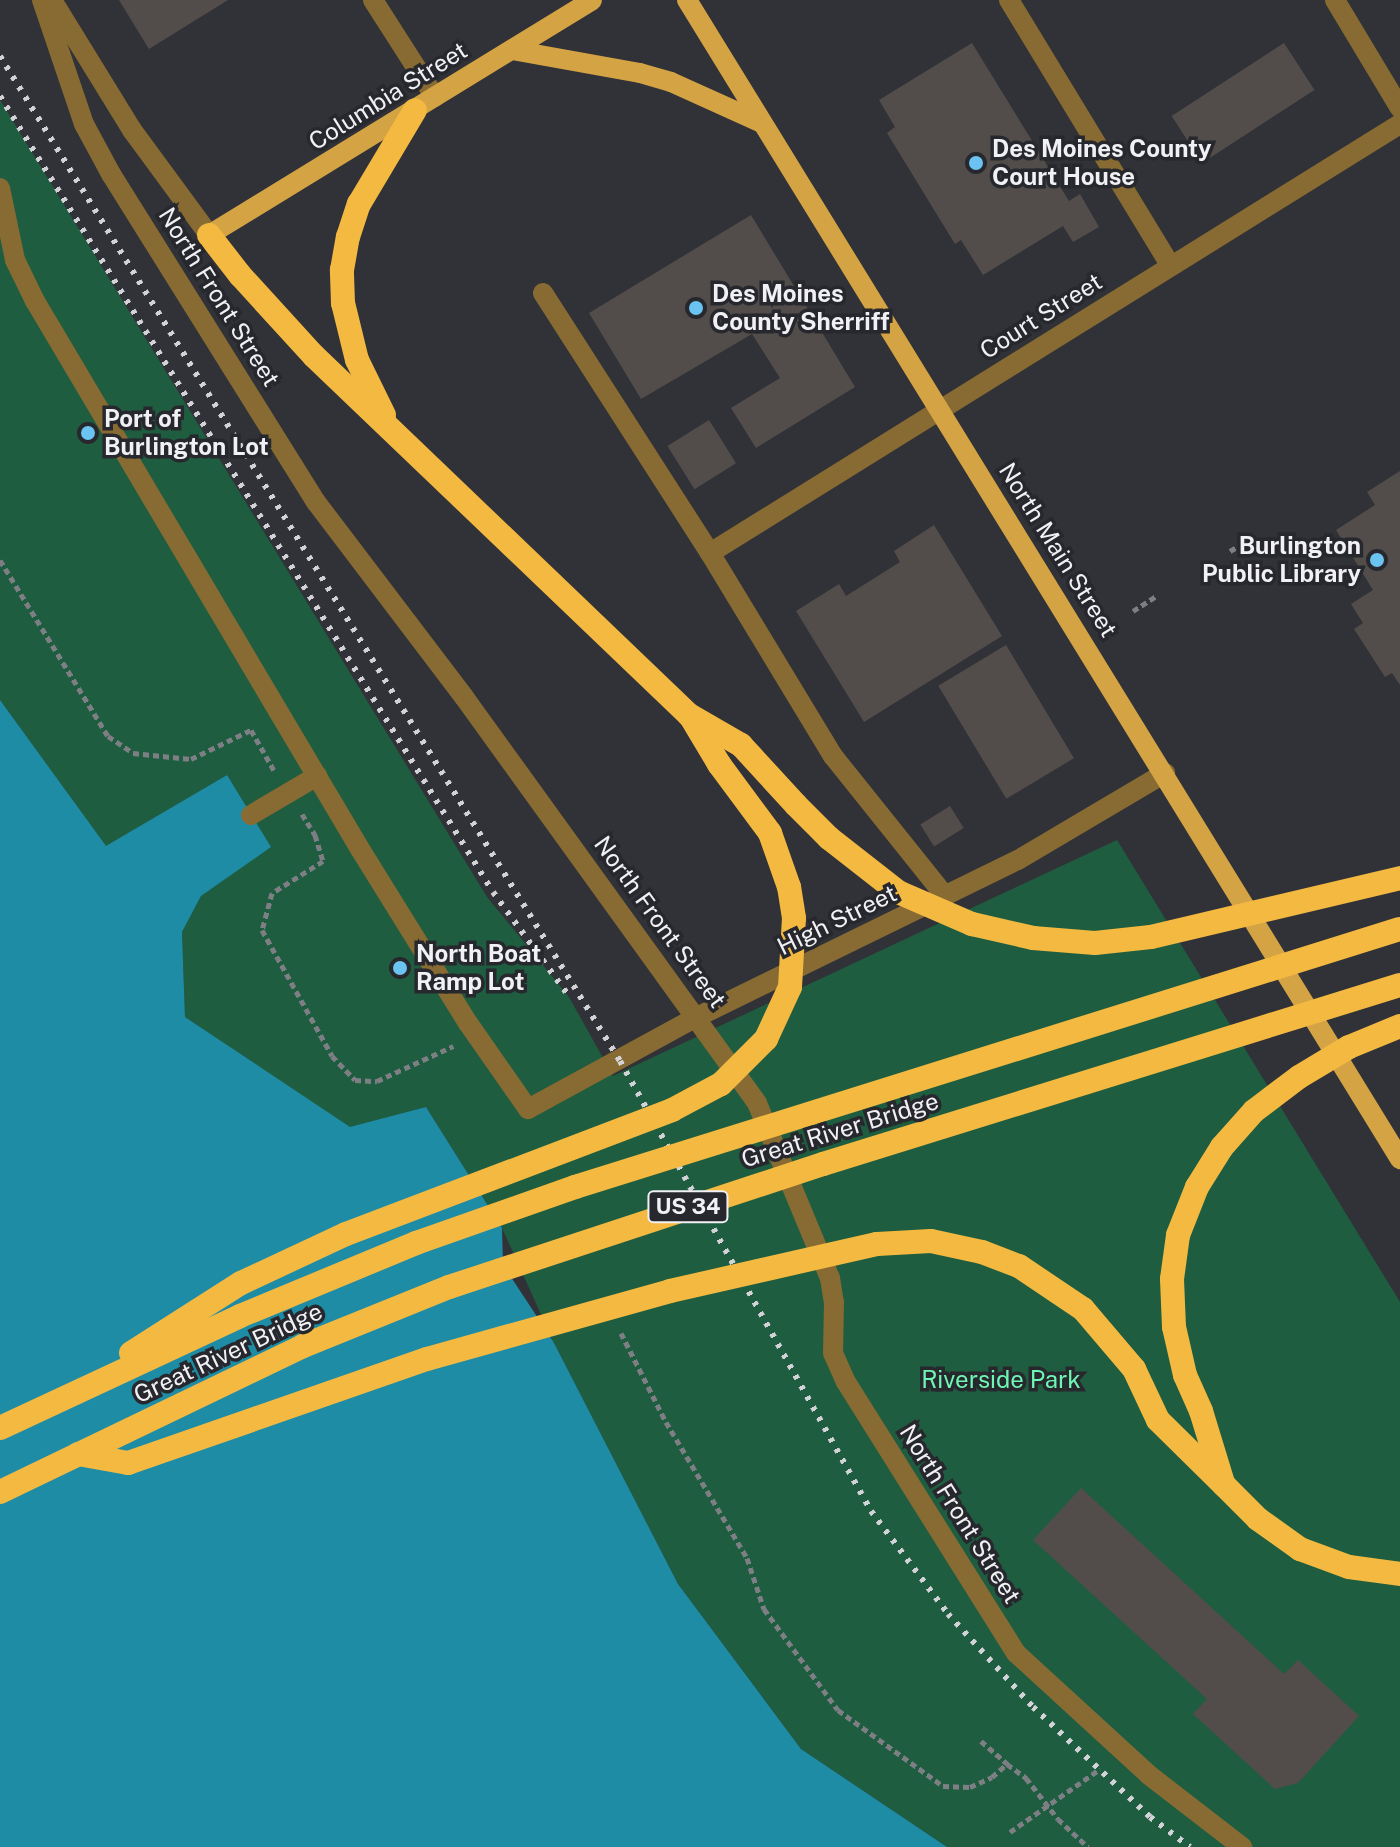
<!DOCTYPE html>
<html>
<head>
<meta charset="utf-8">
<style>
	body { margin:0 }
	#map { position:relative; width:1400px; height:1847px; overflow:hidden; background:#313237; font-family:"Public Sans",sans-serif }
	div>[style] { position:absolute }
	.green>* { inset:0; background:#1f5d40 }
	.water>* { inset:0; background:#1f8ca6 }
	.building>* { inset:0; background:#524d4a; transform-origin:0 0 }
	.path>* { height:5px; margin-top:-2.5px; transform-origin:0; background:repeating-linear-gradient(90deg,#7e7f84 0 6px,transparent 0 10px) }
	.minor>* { height:20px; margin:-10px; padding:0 10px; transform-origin:10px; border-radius:10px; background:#886b32 }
	.major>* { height:20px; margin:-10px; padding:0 10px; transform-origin:10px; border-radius:10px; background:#d4a344 }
	.highway>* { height:24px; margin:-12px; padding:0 12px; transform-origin:12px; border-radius:12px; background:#f4b940 }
	.rail>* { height:6px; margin-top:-3px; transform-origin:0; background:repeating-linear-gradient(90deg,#d2d2d7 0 4px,transparent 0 12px) }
	.highway-bridge>* { height:24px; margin:-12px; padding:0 12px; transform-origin:12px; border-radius:12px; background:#f4b940 }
	.dots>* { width:22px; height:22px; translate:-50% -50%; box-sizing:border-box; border:4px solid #27282d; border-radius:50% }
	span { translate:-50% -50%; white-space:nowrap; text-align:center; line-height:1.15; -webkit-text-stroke:7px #27282d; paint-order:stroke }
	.shield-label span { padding:2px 6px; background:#27282d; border:2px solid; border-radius:6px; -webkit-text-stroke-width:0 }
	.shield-label { font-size:22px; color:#f1f1f5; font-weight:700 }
	.street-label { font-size:24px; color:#f1f1f5 }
	.poi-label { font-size:24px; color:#f1f1f5; font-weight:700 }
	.left { translate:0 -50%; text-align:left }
	.right { translate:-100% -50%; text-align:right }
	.park-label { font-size:24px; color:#6ef7b4 }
</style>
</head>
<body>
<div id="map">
	<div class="green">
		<div style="clip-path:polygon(0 100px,487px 897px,569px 997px,613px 1076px,1117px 840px,1400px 1302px,1400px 1847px,947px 1847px,801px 1749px,678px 1584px,553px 1341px,502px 1228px,426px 1107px,350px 1128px,185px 1017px,182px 932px,201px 896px,270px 847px,227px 775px,106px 847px,0 700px)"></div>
	</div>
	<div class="water">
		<div style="clip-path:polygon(0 700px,106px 846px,227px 775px,271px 847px,201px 896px,182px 932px,185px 1017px,350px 1127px,426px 1107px,502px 1228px,503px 1265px,553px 1341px,678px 1584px,801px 1749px,947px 1847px,0 1847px)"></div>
	</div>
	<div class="building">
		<div style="clip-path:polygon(119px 0,228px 0,149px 49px)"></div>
		<div style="clip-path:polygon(972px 43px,1069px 201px,1080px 194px,1099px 227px,1073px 242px,1063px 226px,983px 275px,961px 240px,955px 244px,887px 133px,895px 127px,879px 100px)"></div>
		<div style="left:1284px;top:43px;width:56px;height:134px;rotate:57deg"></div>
		<div style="clip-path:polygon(751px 215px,855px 387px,756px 448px,731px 408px,780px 378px,752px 334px,641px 399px,589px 313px)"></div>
		<div style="left:709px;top:420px;width:51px;height:49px;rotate:58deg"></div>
		<div style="clip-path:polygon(1400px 471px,1400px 685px,1392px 673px,1385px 677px,1354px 629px,1363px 623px,1351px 604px,1373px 590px,1336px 530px,1375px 505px,1367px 492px)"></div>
		<div style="clip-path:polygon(934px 525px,1002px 636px,864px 722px,796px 611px,839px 584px,846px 596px,900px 562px,894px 551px)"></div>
		<div style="left:1006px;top:645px;width:132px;height:79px;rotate:59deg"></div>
		<div style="left:950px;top:806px;width:26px;height:35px;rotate:58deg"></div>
		<div style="clip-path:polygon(1081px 1488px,1284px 1674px,1298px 1660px,1359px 1716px,1298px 1783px,1275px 1789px,1193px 1714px,1207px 1699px,1033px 1540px)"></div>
	</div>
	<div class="path">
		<div style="left:1230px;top:551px;width:28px;rotate:-30deg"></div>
		<div style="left:0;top:560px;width:206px;rotate:58.5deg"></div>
		<div style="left:108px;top:736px;width:30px;rotate:34deg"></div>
		<div style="left:133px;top:753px;width:58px;rotate:5.9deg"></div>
		<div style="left:191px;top:759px;width:67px;rotate:-25.8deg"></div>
		<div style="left:251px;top:730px;width:48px;rotate:60.3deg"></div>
		<div style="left:1133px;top:611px;width:27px;rotate:-33deg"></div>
		<div style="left:302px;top:814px;width:25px;rotate:58deg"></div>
		<div style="left:315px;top:835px;width:27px;rotate:73deg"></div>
		<div style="left:323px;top:861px;width:60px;rotate:147.9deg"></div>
		<div style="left:272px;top:893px;width:38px;rotate:105deg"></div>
		<div style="left:262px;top:930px;width:144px;rotate:60.9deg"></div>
		<div style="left:332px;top:1056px;width:33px;rotate:46deg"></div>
		<div style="left:355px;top:1080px;width:22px;rotate:3deg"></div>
		<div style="left:377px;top:1081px;width:84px;rotate:-24.7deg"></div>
		<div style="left:621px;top:1333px;width:100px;rotate:63.2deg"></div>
		<div style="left:666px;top:1422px;width:158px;rotate:59.2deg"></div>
		<div style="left:747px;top:1558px;width:54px;rotate:71.6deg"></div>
		<div style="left:764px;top:1609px;width:125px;rotate:53.8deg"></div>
		<div style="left:838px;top:1710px;width:130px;rotate:35.9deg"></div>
		<div style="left:943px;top:1786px;width:27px;rotate:2deg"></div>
		<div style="left:970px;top:1787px;width:24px;rotate:-24deg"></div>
		<div style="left:992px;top:1777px;width:20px;rotate:-41deg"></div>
		<div style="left:1007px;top:1764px;width:24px;rotate:36deg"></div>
		<div style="left:1026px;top:1778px;width:52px;rotate:52deg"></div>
		<div style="left:1058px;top:1819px;width:41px;rotate:43deg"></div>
		<div style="left:981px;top:1741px;width:35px;rotate:41deg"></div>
		<div style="left:1010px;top:1832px;width:110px;rotate:-35deg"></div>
	</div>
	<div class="minor">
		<div style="left:42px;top:0;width:131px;rotate:71.3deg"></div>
		<div style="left:84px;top:124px;width:57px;rotate:61.6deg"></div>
		<div style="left:111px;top:174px;width:387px;rotate:58deg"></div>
		<div style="left:316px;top:502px;width:245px;rotate:52.8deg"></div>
		<div style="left:464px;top:697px;width:501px;rotate:54.18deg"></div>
		<div style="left:757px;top:1103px;width:190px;rotate:67.4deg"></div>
		<div style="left:830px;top:1278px;width:24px;rotate:81deg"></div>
		<div style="left:834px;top:1302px;width:51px;rotate:91.1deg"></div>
		<div style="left:833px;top:1353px;width:32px;rotate:66deg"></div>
		<div style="left:846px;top:1382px;width:320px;rotate:57.9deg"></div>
		<div style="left:1016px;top:1653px;width:180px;rotate:42.5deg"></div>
		<div style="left:1149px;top:1775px;width:118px;rotate:37.7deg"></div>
		<div style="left:52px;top:0;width:153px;rotate:58.4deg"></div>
		<div style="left:132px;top:130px;width:130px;rotate:53.7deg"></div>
		<div style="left:373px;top:0;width:115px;rotate:57.4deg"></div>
		<div style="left:1009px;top:0;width:311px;rotate:58.7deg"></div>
		<div style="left:1335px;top:0;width:126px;rotate:59deg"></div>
		<div style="left:0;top:188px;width:74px;rotate:78.2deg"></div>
		<div style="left:15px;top:260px;width:46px;rotate:64deg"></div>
		<div style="left:35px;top:301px;width:637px;rotate:59.33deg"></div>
		<div style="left:360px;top:849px;width:205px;rotate:58.2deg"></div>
		<div style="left:468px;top:1023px;width:105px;rotate:55.1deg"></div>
		<div style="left:528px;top:1109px;width:192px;rotate:-28.6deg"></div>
		<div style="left:697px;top:1017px;width:357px;rotate:-26.1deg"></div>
		<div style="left:1018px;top:860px;width:171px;rotate:-30.6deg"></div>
		<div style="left:543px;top:293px;width:309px;rotate:57.3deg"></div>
		<div style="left:710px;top:553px;width:237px;rotate:58.8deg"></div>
		<div style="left:833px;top:756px;width:179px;rotate:51.3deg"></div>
		<div style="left:710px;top:553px;width:812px;rotate:-31.87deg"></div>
		<div style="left:251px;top:815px;width:77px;rotate:-30.6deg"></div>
	</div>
	<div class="major">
		<div style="left:687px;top:0;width:1361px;rotate:58.4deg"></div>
		<div style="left:512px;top:50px;width:130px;rotate:10.2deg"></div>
		<div style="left:640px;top:73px;width:32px;rotate:16deg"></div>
		<div style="left:671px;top:82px;width:100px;rotate:24.3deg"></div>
		<div style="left:209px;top:235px;width:449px;rotate:-31.5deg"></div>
	</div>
	<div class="highway">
		<div style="left:209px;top:235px;width:51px;rotate:52.2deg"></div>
		<div style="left:240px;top:275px;width:110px;rotate:47.6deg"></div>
		<div style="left:314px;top:356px;width:519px;rotate:43.75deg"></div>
		<div style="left:689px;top:715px;width:60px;rotate:30deg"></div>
		<div style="left:741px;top:745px;width:81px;rotate:47.5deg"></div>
		<div style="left:384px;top:415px;width:61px;rotate:-116.1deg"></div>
		<div style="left:357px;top:360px;width:59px;rotate:-103.8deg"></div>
		<div style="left:343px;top:303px;width:33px;rotate:-92deg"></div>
		<div style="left:342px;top:270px;width:34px;rotate:-80deg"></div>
		<div style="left:348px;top:237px;width:35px;rotate:-72deg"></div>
		<div style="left:359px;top:204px;width:109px;rotate:-59.2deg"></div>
		<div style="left:691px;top:717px;width:55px;rotate:59.2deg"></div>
		<div style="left:719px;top:764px;width:86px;rotate:53.5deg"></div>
		<div style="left:1224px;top:1485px;width:48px;rotate:45deg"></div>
		<div style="left:1258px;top:1519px;width:52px;rotate:35.5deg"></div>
		<div style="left:1300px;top:1549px;width:52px;rotate:20.2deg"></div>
		<div style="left:1349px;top:1567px;width:51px;rotate:7.8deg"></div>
	</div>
	<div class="rail">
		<div style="left:0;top:56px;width:1181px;rotate:58.33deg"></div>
		<div style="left:620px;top:1061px;width:515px;rotate:60.85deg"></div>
		<div style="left:871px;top:1511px;width:129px;rotate:53.2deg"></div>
		<div style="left:948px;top:1614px;width:126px;rotate:47.6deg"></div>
		<div style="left:1033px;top:1707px;width:161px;rotate:43.2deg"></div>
		<div style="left:1150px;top:1817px;width:50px;rotate:36.9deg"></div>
		<div style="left:0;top:96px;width:936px;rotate:58.23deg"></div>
		<div style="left:493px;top:892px;width:127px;rotate:53.9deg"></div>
	</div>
	<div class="highway-bridge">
		<div style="left:796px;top:805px;width:47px;rotate:45deg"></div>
		<div style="left:829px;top:838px;width:88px;rotate:38deg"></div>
		<div style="left:898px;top:892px;width:81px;rotate:23.4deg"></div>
		<div style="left:972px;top:924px;width:63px;rotate:12.9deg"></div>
		<div style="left:1033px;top:938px;width:62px;rotate:4.6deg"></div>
		<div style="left:1095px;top:943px;width:56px;rotate:-6.1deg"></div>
		<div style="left:1151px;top:937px;width:256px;rotate:-13.3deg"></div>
		<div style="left:131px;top:1353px;width:130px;rotate:-32.5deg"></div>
		<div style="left:241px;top:1283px;width:116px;rotate:-25deg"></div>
		<div style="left:346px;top:1234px;width:349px;rotate:-20.8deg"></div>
		<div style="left:672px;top:1110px;width:55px;rotate:-28deg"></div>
		<div style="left:721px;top:1084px;width:64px;rotate:-45deg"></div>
		<div style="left:766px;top:1039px;width:57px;rotate:-65.2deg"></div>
		<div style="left:790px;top:987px;width:69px;rotate:-86.7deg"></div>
		<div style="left:794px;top:918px;width:31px;rotate:-99deg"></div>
		<div style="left:789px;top:887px;width:57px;rotate:-109.4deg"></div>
		<div style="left:0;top:1428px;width:265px;rotate:-25deg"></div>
		<div style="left:240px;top:1316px;width:191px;rotate:-22.5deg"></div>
		<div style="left:416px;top:1243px;width:169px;rotate:-19.4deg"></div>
		<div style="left:575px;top:1187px;width:864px;rotate:-17.37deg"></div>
		<div style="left:78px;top:1454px;width:51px;rotate:10.2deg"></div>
		<div style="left:128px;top:1463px;width:317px;rotate:-19.2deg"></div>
		<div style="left:427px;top:1359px;width:252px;rotate:-15.6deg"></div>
		<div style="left:670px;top:1291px;width:212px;rotate:-12.8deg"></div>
		<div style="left:877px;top:1244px;width:54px;rotate:-3.2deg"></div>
		<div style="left:931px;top:1241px;width:52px;rotate:12.2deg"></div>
		<div style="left:982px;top:1252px;width:40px;rotate:21deg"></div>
		<div style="left:1019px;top:1266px;width:77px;rotate:33.9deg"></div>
		<div style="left:1083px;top:1309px;width:79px;rotate:49.6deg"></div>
		<div style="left:1134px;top:1369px;width:56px;rotate:64.8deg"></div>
		<div style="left:1158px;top:1420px;width:93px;rotate:44.6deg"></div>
		<div style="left:1223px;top:1483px;width:75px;rotate:-107deg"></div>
		<div style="left:1201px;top:1411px;width:39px;rotate:-114deg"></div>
		<div style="left:1185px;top:1375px;width:49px;rotate:-102.9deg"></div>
		<div style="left:1174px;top:1327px;width:48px;rotate:-92.4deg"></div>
		<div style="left:1172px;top:1279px;width:44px;rotate:-82.2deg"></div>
		<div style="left:1178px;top:1235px;width:52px;rotate:-68.4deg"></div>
		<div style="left:1197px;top:1187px;width:47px;rotate:-58deg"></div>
		<div style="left:1222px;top:1147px;width:48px;rotate:-48.4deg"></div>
		<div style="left:1254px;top:1111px;width:56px;rotate:-37.1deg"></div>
		<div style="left:1299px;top:1077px;width:58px;rotate:-31deg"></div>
		<div style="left:1349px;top:1047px;width:55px;rotate:-22.4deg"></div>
		<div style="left:0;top:1492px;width:336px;rotate:-25.7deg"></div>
		<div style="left:303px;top:1346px;width:157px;rotate:-22deg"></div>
		<div style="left:449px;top:1287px;width:394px;rotate:-18.2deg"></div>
		<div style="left:823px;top:1164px;width:604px;rotate:-17.24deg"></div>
	</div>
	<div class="dots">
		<div style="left:976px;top:163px;background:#6ac3f1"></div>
		<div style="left:696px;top:308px;background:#6ac3f1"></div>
		<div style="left:88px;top:433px;background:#6ac3f1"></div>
		<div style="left:1377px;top:560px;background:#6ac3f1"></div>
		<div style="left:400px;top:968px;background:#6ac3f1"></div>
	</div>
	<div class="shield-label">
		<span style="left:688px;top:1207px">US 34</span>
	</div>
	<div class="street-label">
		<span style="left:388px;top:96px;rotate:-32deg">Columbia Street</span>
		<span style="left:219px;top:297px;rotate:58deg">North Front Street</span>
		<span style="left:1041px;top:316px;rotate:-32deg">Court Street</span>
		<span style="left:1058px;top:550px;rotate:58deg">North Main Street</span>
		<span style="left:837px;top:920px;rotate:-26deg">High Street</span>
		<span style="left:660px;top:922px;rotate:54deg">North Front Street</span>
		<span style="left:840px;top:1130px;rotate:-17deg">Great River Bridge</span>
		<span style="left:228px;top:1353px;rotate:-25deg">Great River Bridge</span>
		<span style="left:960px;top:1514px;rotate:58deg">North Front Street</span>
	</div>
	<div class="poi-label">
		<span class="left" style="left:992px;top:163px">Des Moines County<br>Court House</span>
		<span class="left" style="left:712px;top:308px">Des Moines<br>County Sherriff</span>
		<span class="left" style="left:104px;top:433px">Port of<br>Burlington Lot</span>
		<span class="right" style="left:1361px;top:560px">Burlington<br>Public Library</span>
		<span class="left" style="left:416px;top:968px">North Boat<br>Ramp Lot</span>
	</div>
	<div class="park-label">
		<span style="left:1001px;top:1380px">Riverside Park</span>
	</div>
</div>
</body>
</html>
